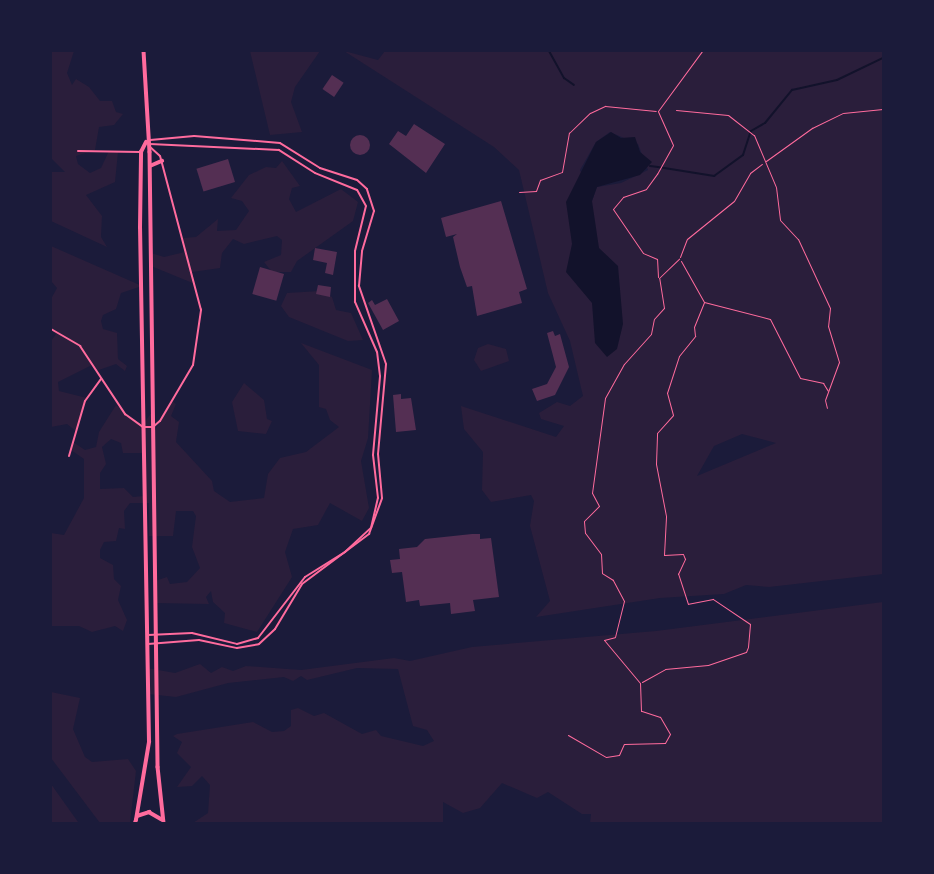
<!DOCTYPE html>
<html>
<head>
<meta charset="utf-8">
<style>
	body { margin:0 }
	#map { position:relative; width:934px; height:874px; overflow:hidden; background:#1b1b3a; font-family:Helvetica,sans-serif }
	div>[style] { position:absolute }
	.green>* { inset:0; background:#2a1e3b }
	.water>* { inset:0; background:#12122b }
	.stream>* { height:2px; margin:-1px; padding:0 1px; transform-origin:1px; border-radius:1px; background:#12122b }
	.building>* { inset:0; background:#542f53; transform-origin:0 0 }
	.round { border-radius:50% }
	.path>* { height:1px; margin:-0.5px; padding:0 0.5px; transform-origin:0.5px; border-radius:0.5px; background:#ff6b9d }
	.minor>* { height:2px; margin:-1px; padding:0 1px; transform-origin:1px; border-radius:1px; background:#ff6b9d }
	.primary>* { height:3.5px; margin:-1.75px; padding:0 1.75px; transform-origin:1.75px; border-radius:1.75px; background:#ff6b9d }
	.motorway>* { height:3.5px; margin:-1.75px; padding:0 1.75px; transform-origin:1.75px; border-radius:1.75px; background:#ff6b9d }
	span { translate:-50% -50%; white-space:nowrap; text-align:center; line-height:1.15; -webkit-text-stroke:7px #1b1b3a; paint-order:stroke }
	.frame { position:absolute; inset:0; border:52px solid #1b1b3a; pointer-events:none }
</style>
</head>
<body>
<div id="map">
	<div class="green">
		<div style="clip-path:polygon(51px 51px,74px 51px,67px 73px,72px 85px,76px 79px,89px 87px,100px 101px,112px 101px,116px 112px,123px 114px,114px 125px,99px 127px,95px 150px,76px 156px,78px 164px,90px 173px,101px 168px,109px 151px,118px 152px,115px 182px,86px 195px,102px 216px,101px 237px,107px 247px,51px 221px,51px 172px,65px 172px,51px 158px)"></div>
		<div style="clip-path:polygon(250px 51px,320px 51px,295px 87px,291px 102px,302px 132px,270px 135px)"></div>
		<div style="clip-path:polygon(evenodd,344px 51px,378px 60px,385px 51px,883px 51px,883px 574px,769px 587px,746px 585px,724px 594px,660px 598px,536px 617px,550px 601px,530px 526px,534px 501px,531px 495px,491px 502px,482px 490px,483px 452px,464px 429px,461px 406px,556px 437px,564px 426px,541px 419px,539px 413px,557px 402px,570px 406px,583px 396px,570px 341px,548px 293px,519px 170px,494px 147px,344px 51px,610px 132px,638px 144px,648px 170px,621px 183px,597px 187px,592px 201px,580px 170px,596px 142px,610px 132px,344px 51px,742px 434px,776px 443px,697px 476px,714px 446px,742px 434px)"></div>
		<div style="clip-path:polygon(282px 161px,300px 186px,292px 188px,289px 199px,296px 212px,341px 189px,358px 202px,353px 221px,297px 261px,291px 272px,272px 272px,264px 262px,281px 255px,282px 240px,277px 236px,244px 244px,233px 239px,222px 253px,220px 268px,192px 272px,195px 284px,151px 266px,151px 253px,164px 257px,185px 252px,183px 238px,196px 237px,218px 219px,217px 231px,236px 230px,249px 211px,242px 201px,231px 198px,249px 175px,266px 167px,276px 168px)"></div>
		<div style="clip-path:polygon(51px 246px,142px 286px,121px 293px,116px 309px,103px 315px,101px 321px,103px 329px,117px 333px,118px 359px,127px 366px,125px 371px,116px 364px,96px 371px,92px 365px,58px 382px,59px 391px,87px 398px,76px 431px,67px 424px,51px 427px,51px 341px,56px 334px,51px 330px,51px 299px,57px 288px,51px 281px)"></div>
		<div style="clip-path:polygon(320px 291px,332px 297px,336px 310px,351px 313px,363px 340px,348px 341px,289px 317px,281px 306px,287px 293px)"></div>
		<div style="clip-path:polygon(evenodd,301px 343px,372px 370px,368px 438px,361px 461px,369px 508px,362px 521px,330px 503px,318px 525px,293px 529px,285px 552px,292px 577px,257px 632px,224px 623px,225px 613px,213px 602px,211px 591px,206px 597px,209px 604px,155px 603px,155px 581px,167px 577px,170px 584px,187px 582px,200px 568px,192px 547px,196px 516px,193px 511px,176px 511px,173px 536px,149px 536px,149px 503px,130px 503px,124px 511px,125px 529px,119px 528px,116px 541px,104px 542px,100px 550px,100px 558px,113px 565px,114px 579px,121px 586px,118px 600px,127px 620px,123px 631px,115px 626px,92px 632px,79px 626px,51px 626px,51px 533px,64px 535px,84px 498px,84px 459px,71px 450px,73px 442px,85px 450px,96px 447px,99px 432px,116px 405px,141px 427px,152px 412px,154px 432px,172px 401px,176px 404px,171px 416px,179px 422px,176px 442px,212px 481px,214px 491px,230px 502px,264px 498px,268px 474px,280px 458px,306px 452px,339px 427px,330px 420px,326px 409px,319px 407px,319px 365px,301px 343px,111px 439px,121px 443px,123px 453px,143px 453px,144px 496px,133px 497px,124px 488px,100px 489px,100px 473px,106px 464px,102px 447px,111px 439px)"></div>
		<div style="clip-path:polygon(488px 344px,506px 349px,509px 361px,481px 371px,474px 360px,478px 348px)"></div>
		<div style="clip-path:polygon(244px 383px,264px 400px,267px 419px,272px 421px,266px 434px,238px 431px,232px 402px)"></div>
		<div style="clip-path:polygon(883px 602px,883px 823px,590px 823px,591px 814px,582px 814px,548px 792px,537px 798px,502px 783px,480px 808px,463px 813px,443px 802px,443px 823px,193px 823px,208px 813px,210px 785px,202px 776px,192px 786px,177px 787px,191px 767px,177px 753px,182px 742px,173px 736px,177px 734px,253px 722px,272px 732px,284px 731px,291px 726px,291px 710px,298px 708px,314px 716px,324px 713px,362px 734px,376px 730px,381px 736px,423px 746px,434px 741px,427px 730px,413px 726px,398px 669px,357px 668px,307px 680px,301px 676px,293px 681px,284px 677px,228px 683px,176px 697px,148px 694px,147px 668px,175px 673px,200px 664px,211px 673px,222px 667px,233px 671px,246px 666px,301px 670px,394px 658px,410px 661px,472px 647px,656px 631px)"></div>
		<div style="clip-path:polygon(51px 692px,80px 698px,73px 729px,85px 757px,92px 762px,128px 759px,136px 771px,130px 823px,100px 823px,51px 758px)"></div>
		<div style="clip-path:polygon(51px 784px,78px 822px,79px 823px,51px 823px)"></div>
	</div>
	<div class="water">
		<div style="clip-path:polygon(611px 132px,621px 138px,635px 137px,640px 152px,652px 162px,640px 175px,597px 187px,592px 201px,599px 248px,618px 266px,623px 324px,617px 349px,607px 357px,595px 343px,592px 303px,566px 272px,572px 244px,566px 202px,596px 142px)"></div>
	</div>
	<div class="stream">
		<div style="left:549px;top:51px;width:31px;rotate:61deg"></div>
		<div style="left:564px;top:78px;width:12px;rotate:35deg"></div>
		<div style="left:751px;top:131px;width:16px;rotate:-30deg"></div>
		<div style="left:765px;top:123px;width:43px;rotate:-50.7deg"></div>
		<div style="left:792px;top:90px;width:46px;rotate:-12.5deg"></div>
		<div style="left:837px;top:80px;width:51px;rotate:-25.6deg"></div>
		<div style="left:650px;top:166px;width:8px;rotate:7deg"></div>
		<div style="left:658px;top:167px;width:57px;rotate:9.1deg"></div>
		<div style="left:714px;top:176px;width:36px;rotate:-36deg"></div>
		<div style="left:743px;top:155px;width:25px;rotate:-72deg"></div>
	</div>
	<div class="building">
		<div style="left:332px;top:75px;width:14px;height:17px;rotate:34deg"></div>
		<div style="clip-path:polygon(414px 124px,445px 144px,426px 173px,389px 144px,398px 131px,406px 136px)"></div>
		<div class="round" style="left:350px;top:135px;width:20px;height:20px"></div>
		<div style="left:228px;top:159px;width:24px;height:33px;rotate:73deg"></div>
		<div style="clip-path:polygon(501px 201px,527px 289px,519px 292px,522px 303px,477px 316px,472px 286px,467px 287px,460px 267px,453px 237px,457px 234px,446px 237px,441px 218px)"></div>
		<div style="clip-path:polygon(315px 248px,337px 252px,333px 275px,325px 273px,327px 263px,313px 260px)"></div>
		<div style="left:260px;top:267px;width:25px;height:28px;rotate:16deg"></div>
		<div style="clip-path:polygon(318px 285px,331px 287px,330px 297px,316px 294px)"></div>
		<div style="clip-path:polygon(387px 299px,399px 321px,383px 330px,368px 303px,372px 300px,375px 305px)"></div>
		<div style="clip-path:polygon(553px 331px,555px 336px,560px 334px,569px 367px,555px 395px,537px 401px,532px 389px,547px 384px,556px 367px,547px 333px)"></div>
		<div style="clip-path:polygon(401px 394px,401px 399px,411px 398px,416px 430px,396px 432px,393px 395px)"></div>
		<div style="clip-path:polygon(472px 534px,480px 534px,480px 539px,491px 538px,499px 597px,473px 600px,475px 611px,451px 614px,450px 603px,420px 606px,419px 600px,406px 602px,402px 572px,392px 573px,390px 560px,400px 559px,399px 549px,417px 547px,425px 539px)"></div>
	</div>
	<div class="path">
		<div style="left:676px;top:110px;width:52px;rotate:5.5deg"></div>
		<div style="left:728px;top:115px;width:33px;rotate:38deg"></div>
		<div style="left:754px;top:135px;width:56px;rotate:67.1deg"></div>
		<div style="left:776px;top:187px;width:33px;rotate:83deg"></div>
		<div style="left:780px;top:220px;width:26px;rotate:47deg"></div>
		<div style="left:798px;top:239px;width:76px;rotate:65.1deg"></div>
		<div style="left:830px;top:308px;width:18px;rotate:96deg"></div>
		<div style="left:828px;top:326px;width:38px;rotate:73deg"></div>
		<div style="left:839px;top:362px;width:40px;rotate:110.2deg"></div>
		<div style="left:825px;top:400px;width:8px;rotate:76deg"></div>
		<div style="left:766px;top:161px;width:57px;rotate:-35.7deg"></div>
		<div style="left:812px;top:128px;width:34px;rotate:-26deg"></div>
		<div style="left:843px;top:113px;width:40px;rotate:-5.7deg"></div>
		<div style="left:519px;top:192px;width:17px;rotate:-3deg"></div>
		<div style="left:536px;top:191px;width:12px;rotate:-70deg"></div>
		<div style="left:540px;top:180px;width:23px;rotate:-20deg"></div>
		<div style="left:562px;top:172px;width:40px;rotate:-80deg"></div>
		<div style="left:569px;top:133px;width:29px;rotate:-44deg"></div>
		<div style="left:590px;top:113px;width:17px;rotate:-25deg"></div>
		<div style="left:605px;top:106px;width:51px;rotate:5.6deg"></div>
		<div style="left:680px;top:257px;width:19px;rotate:-69deg"></div>
		<div style="left:687px;top:239px;width:60px;rotate:-39deg"></div>
		<div style="left:734px;top:201px;width:32px;rotate:-60deg"></div>
		<div style="left:750px;top:173px;width:15px;rotate:-37deg"></div>
		<div style="left:681px;top:261px;width:47px;rotate:60.7deg"></div>
		<div style="left:704px;top:302px;width:68px;rotate:14.4deg"></div>
		<div style="left:770px;top:319px;width:66px;rotate:63deg"></div>
		<div style="left:800px;top:378px;width:24px;rotate:12deg"></div>
		<div style="left:823px;top:383px;width:9px;rotate:58deg"></div>
		<div style="left:658px;top:277px;width:18px;rotate:-93deg"></div>
		<div style="left:657px;top:259px;width:15px;rotate:-157deg"></div>
		<div style="left:643px;top:253px;width:53px;rotate:-124.3deg"></div>
		<div style="left:613px;top:209px;width:16px;rotate:-50deg"></div>
		<div style="left:623px;top:197px;width:24px;rotate:-19deg"></div>
		<div style="left:646px;top:189px;width:19px;rotate:-54deg"></div>
		<div style="left:657px;top:174px;width:33px;rotate:-61deg"></div>
		<div style="left:673px;top:145px;width:37px;rotate:-114deg"></div>
		<div style="left:658px;top:111px;width:74px;rotate:-53.7deg"></div>
		<div style="left:642px;top:682px;width:26px;rotate:-29deg"></div>
		<div style="left:665px;top:669px;width:43px;rotate:-5.3deg"></div>
		<div style="left:708px;top:665px;width:40px;rotate:-18.9deg"></div>
		<div style="left:746px;top:652px;width:5px;rotate:-68deg"></div>
		<div style="left:748px;top:647px;width:23px;rotate:-85deg"></div>
		<div style="left:750px;top:624px;width:45px;rotate:-146deg"></div>
		<div style="left:713px;top:599px;width:25px;rotate:169deg"></div>
		<div style="left:688px;top:604px;width:32px;rotate:-108deg"></div>
		<div style="left:678px;top:574px;width:17px;rotate:-65deg"></div>
		<div style="left:685px;top:559px;width:5px;rotate:-112deg"></div>
		<div style="left:683px;top:554px;width:19px;rotate:177deg"></div>
		<div style="left:664px;top:555px;width:39px;rotate:-87deg"></div>
		<div style="left:666px;top:516px;width:53px;rotate:-100.9deg"></div>
		<div style="left:656px;top:464px;width:31px;rotate:-88deg"></div>
		<div style="left:657px;top:433px;width:24px;rotate:-48deg"></div>
		<div style="left:673px;top:415px;width:23px;rotate:-105deg"></div>
		<div style="left:667px;top:393px;width:39px;rotate:-72deg"></div>
		<div style="left:679px;top:356px;width:26px;rotate:-51deg"></div>
		<div style="left:695px;top:336px;width:9px;rotate:-96deg"></div>
		<div style="left:694px;top:327px;width:27px;rotate:-68deg"></div>
		<div style="left:568px;top:735px;width:44px;rotate:30.1deg"></div>
		<div style="left:606px;top:757px;width:13px;rotate:-9deg"></div>
		<div style="left:619px;top:755px;width:12px;rotate:-66deg"></div>
		<div style="left:624px;top:744px;width:41px;rotate:-1.4deg"></div>
		<div style="left:665px;top:743px;width:10px;rotate:-61deg"></div>
		<div style="left:670px;top:734px;width:20px;rotate:-120deg"></div>
		<div style="left:660px;top:717px;width:20px;rotate:-162deg"></div>
		<div style="left:641px;top:711px;width:28px;rotate:-92deg"></div>
		<div style="left:640px;top:683px;width:56px;rotate:-129.9deg"></div>
		<div style="left:604px;top:640px;width:11px;rotate:-15deg"></div>
		<div style="left:615px;top:637px;width:37px;rotate:-76deg"></div>
		<div style="left:624px;top:601px;width:24px;rotate:-118deg"></div>
		<div style="left:613px;top:580px;width:13px;rotate:-148deg"></div>
		<div style="left:602px;top:573px;width:19px;rotate:-93deg"></div>
		<div style="left:601px;top:554px;width:26px;rotate:-127deg"></div>
		<div style="left:585px;top:533px;width:12px;rotate:-95deg"></div>
		<div style="left:584px;top:521px;width:21px;rotate:-45deg"></div>
		<div style="left:599px;top:506px;width:15px;rotate:-118deg"></div>
		<div style="left:592px;top:493px;width:96px;rotate:-82.2deg"></div>
		<div style="left:605px;top:398px;width:39px;rotate:-61deg"></div>
		<div style="left:624px;top:364px;width:40px;rotate:-48deg"></div>
		<div style="left:651px;top:334px;width:15px;rotate:-79deg"></div>
		<div style="left:654px;top:319px;width:15px;rotate:-48deg"></div>
		<div style="left:664px;top:308px;width:30px;rotate:-99deg"></div>
		<div style="left:659px;top:278px;width:28px;rotate:-44deg"></div>
	</div>
	<div class="minor">
		<div style="left:78px;top:151px;width:62px;rotate:0.9deg"></div>
		<div style="left:51px;top:329px;width:34px;rotate:30deg"></div>
		<div style="left:80px;top:346px;width:82px;rotate:56.5deg"></div>
		<div style="left:125px;top:414px;width:22px;rotate:36deg"></div>
		<div style="left:143px;top:427px;width:10px"></div>
		<div style="left:153px;top:427px;width:9px;rotate:-41deg"></div>
		<div style="left:160px;top:421px;width:65px;rotate:-59.5deg"></div>
		<div style="left:193px;top:365px;width:56px;rotate:-81.7deg"></div>
		<div style="left:201px;top:310px;width:159px;rotate:-104.9deg"></div>
		<div style="left:160px;top:156px;width:13px;rotate:-138deg"></div>
		<div style="left:69px;top:456px;width:57px;rotate:-73.8deg"></div>
		<div style="left:85px;top:401px;width:27px;rotate:-54deg"></div>
		<div style="left:148px;top:635px;width:44px;rotate:-2.6deg"></div>
		<div style="left:192px;top:633px;width:46px;rotate:13.7deg"></div>
		<div style="left:237px;top:644px;width:22px;rotate:-16deg"></div>
		<div style="left:258px;top:638px;width:77px;rotate:-52.4deg"></div>
		<div style="left:305px;top:577px;width:47px;rotate:-32deg"></div>
		<div style="left:345px;top:552px;width:35px;rotate:-43deg"></div>
		<div style="left:371px;top:528px;width:31px;rotate:-77deg"></div>
		<div style="left:378px;top:498px;width:43px;rotate:-96.6deg"></div>
		<div style="left:373px;top:455px;width:79px;rotate:-84.9deg"></div>
		<div style="left:380px;top:376px;width:24px;rotate:-97deg"></div>
		<div style="left:377px;top:352px;width:55px;rotate:-113.7deg"></div>
		<div style="left:355px;top:302px;width:51px;rotate:-90deg"></div>
		<div style="left:355px;top:251px;width:46px;rotate:-76.3deg"></div>
		<div style="left:366px;top:206px;width:18px;rotate:-119deg"></div>
		<div style="left:357px;top:190px;width:45px;rotate:-158deg"></div>
		<div style="left:315px;top:173px;width:43px;rotate:-147.4deg"></div>
		<div style="left:279px;top:150px;width:129px;rotate:-177.3deg"></div>
		<div style="left:148px;top:644px;width:51px;rotate:-4.5deg"></div>
		<div style="left:199px;top:640px;width:39px;rotate:12deg"></div>
		<div style="left:237px;top:648px;width:22px;rotate:-10deg"></div>
		<div style="left:259px;top:644px;width:22px;rotate:-43deg"></div>
		<div style="left:275px;top:629px;width:52px;rotate:-59deg"></div>
		<div style="left:302px;top:584px;width:84px;rotate:-36.7deg"></div>
		<div style="left:369px;top:534px;width:38px;rotate:-70deg"></div>
		<div style="left:382px;top:498px;width:44px;rotate:-95.2deg"></div>
		<div style="left:378px;top:454px;width:90px;rotate:-84.9deg"></div>
		<div style="left:386px;top:364px;width:83px;rotate:-109.1deg"></div>
		<div style="left:359px;top:286px;width:35px;rotate:-85deg"></div>
		<div style="left:362px;top:251px;width:42px;rotate:-73.3deg"></div>
		<div style="left:374px;top:211px;width:23px;rotate:-108deg"></div>
		<div style="left:367px;top:189px;width:13px;rotate:-138deg"></div>
		<div style="left:357px;top:180px;width:39px;rotate:-162deg"></div>
		<div style="left:320px;top:168px;width:47px;rotate:-148deg"></div>
		<div style="left:280px;top:143px;width:86px;rotate:-175.3deg"></div>
		<div style="left:194px;top:136px;width:44px;rotate:174.8deg"></div>
	</div>
	<div class="primary">
		<div style="left:144px;top:51px;width:101px;rotate:86.6deg"></div>
		<div style="left:150px;top:152px;width:615px;rotate:89.25deg"></div>
		<div style="left:158px;top:767px;width:56px;rotate:83.9deg"></div>
		<div style="left:150px;top:166px;width:13px;rotate:-23deg"></div>
		<div style="left:137px;top:816px;width:13px;rotate:-18deg"></div>
		<div style="left:149px;top:812px;width:14px;rotate:30deg"></div>
		<div style="left:136px;top:820px;width:79px;rotate:-80.5deg"></div>
		<div style="left:149px;top:742px;width:514px;rotate:-91deg"></div>
		<div style="left:140px;top:228px;width:76px;rotate:-89.2deg"></div>
		<div style="left:141px;top:152px;width:11px;rotate:-63deg"></div>
	</div>
	<div class="motorway">
		<div style="left:135px;top:823px;width:3px;rotate:-72deg"></div>
	</div>
	<div class="frame"></div>
</div>
</body>
</html>
